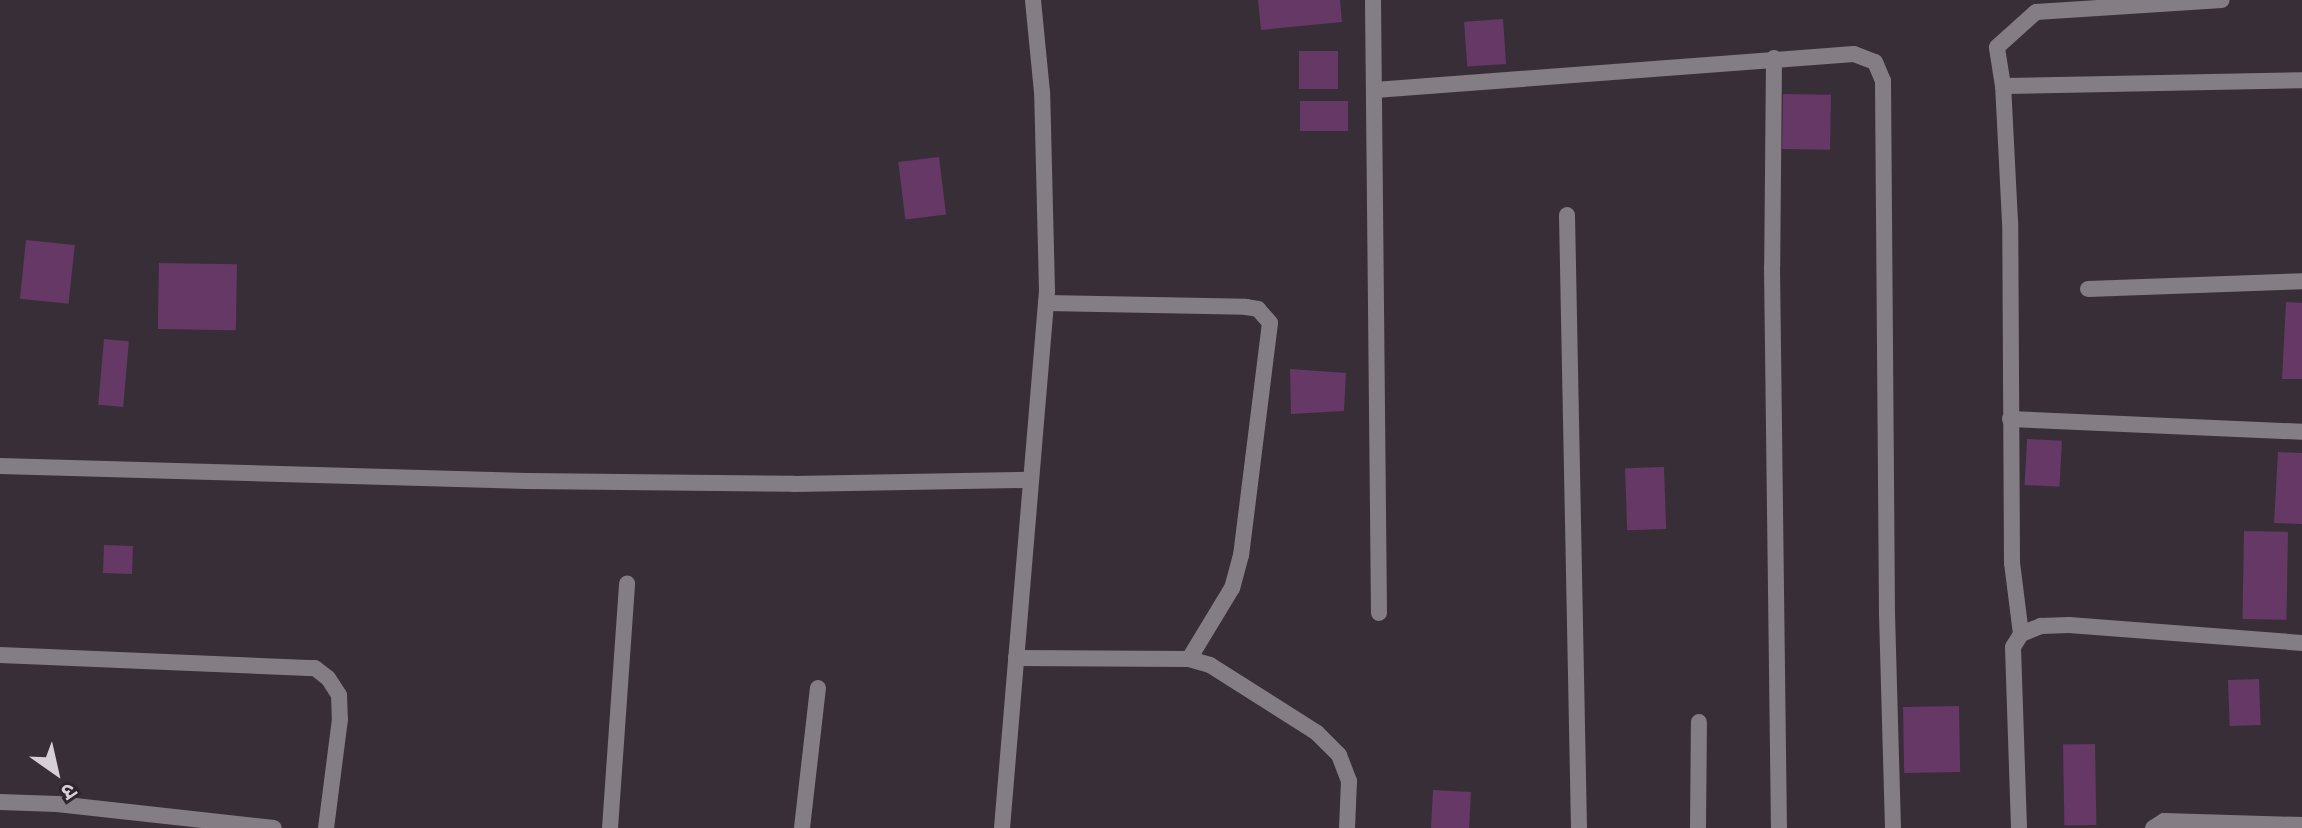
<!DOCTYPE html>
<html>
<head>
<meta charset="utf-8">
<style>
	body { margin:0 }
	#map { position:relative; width:2302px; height:828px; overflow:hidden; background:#382e38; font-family:Merriweather,"Noto Sans Devanagari",serif }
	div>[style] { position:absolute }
	.building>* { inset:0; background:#653865; transform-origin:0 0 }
	.street>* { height:16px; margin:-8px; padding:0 8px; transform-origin:8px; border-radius:8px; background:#847e84 }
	span { translate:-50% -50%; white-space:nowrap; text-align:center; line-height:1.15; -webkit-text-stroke:6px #2e242d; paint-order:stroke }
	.north { position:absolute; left:16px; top:732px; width:80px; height:80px; -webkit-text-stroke:6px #2e242d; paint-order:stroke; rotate:146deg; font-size:22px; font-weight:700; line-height:32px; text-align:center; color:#d6d0d6 }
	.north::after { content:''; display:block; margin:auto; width:28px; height:36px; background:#d6d0d6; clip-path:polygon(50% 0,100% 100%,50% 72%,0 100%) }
</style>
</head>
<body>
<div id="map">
	<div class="building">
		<div style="clip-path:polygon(1258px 0,1340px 0,1342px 22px,1261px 30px)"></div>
		<div style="left:1503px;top:19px;width:45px;height:39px;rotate:86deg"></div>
		<div style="left:1299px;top:51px;width:39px;height:38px"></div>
		<div style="left:1783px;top:94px;width:48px;height:55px;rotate:1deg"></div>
		<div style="left:1300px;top:101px;width:48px;height:30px"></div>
		<div style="left:939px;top:157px;width:58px;height:41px;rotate:83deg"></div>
		<div style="left:26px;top:240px;width:49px;height:59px;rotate:6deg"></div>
		<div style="left:159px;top:263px;width:78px;height:66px;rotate:1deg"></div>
		<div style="clip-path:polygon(2286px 302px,2302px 303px,2302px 379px,2282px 379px)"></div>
		<div style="left:104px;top:339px;width:25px;height:66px;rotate:5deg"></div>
		<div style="clip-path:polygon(1290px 369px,1346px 373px,1344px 411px,1291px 414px)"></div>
		<div style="left:2027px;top:439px;width:35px;height:46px;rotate:3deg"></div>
		<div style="clip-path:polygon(2278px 452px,2302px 453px,2302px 524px,2274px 523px)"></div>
		<div style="left:1664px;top:467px;width:62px;height:39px;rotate:88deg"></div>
		<div style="left:2244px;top:531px;width:44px;height:88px;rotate:1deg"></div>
		<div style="left:104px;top:545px;width:29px;height:28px;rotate:2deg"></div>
		<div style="left:2259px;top:679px;width:46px;height:31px;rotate:88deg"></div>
		<div style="left:1959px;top:706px;width:66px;height:56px;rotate:89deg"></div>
		<div style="left:2095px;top:744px;width:81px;height:32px;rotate:89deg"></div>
		<div style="left:1433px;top:790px;width:38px;height:38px;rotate:3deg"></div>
	</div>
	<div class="street">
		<div style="left:1373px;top:0;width:613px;rotate:89.44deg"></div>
		<div style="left:1774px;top:58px;width:209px;rotate:90.5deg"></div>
		<div style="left:1772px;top:267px;width:561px;rotate:89.29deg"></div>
		<div style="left:2003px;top:86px;width:299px;rotate:-1.1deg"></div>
		<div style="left:1375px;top:90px;width:480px;rotate:-4.3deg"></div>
		<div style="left:1854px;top:54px;width:22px;rotate:21deg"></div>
		<div style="left:1875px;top:62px;width:21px;rotate:67deg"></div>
		<div style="left:1883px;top:81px;width:533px;rotate:89.57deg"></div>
		<div style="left:1887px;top:614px;width:214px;rotate:88.4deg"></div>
		<div style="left:1567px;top:215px;width:613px;rotate:88.88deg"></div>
		<div style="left:2088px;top:289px;width:214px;rotate:-2.1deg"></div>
		<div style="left:1046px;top:303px;width:200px;rotate:1.1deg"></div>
		<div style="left:1246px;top:307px;width:12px;rotate:9deg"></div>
		<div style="left:1258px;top:309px;width:18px;rotate:49deg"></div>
		<div style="left:1270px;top:323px;width:234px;rotate:97.1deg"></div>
		<div style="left:1241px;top:555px;width:34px;rotate:105deg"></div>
		<div style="left:1232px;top:588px;width:83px;rotate:121.2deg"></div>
		<div style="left:2010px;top:419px;width:292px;rotate:2.5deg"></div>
		<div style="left:0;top:466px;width:527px;rotate:1.63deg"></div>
		<div style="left:527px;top:481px;width:267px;rotate:0.6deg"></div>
		<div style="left:794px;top:484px;width:237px;rotate:-1deg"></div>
		<div style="left:2021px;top:634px;width:72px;rotate:-97.2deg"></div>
		<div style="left:2012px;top:563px;width:341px;rotate:-90.3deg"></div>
		<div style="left:2010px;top:222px;width:136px;rotate:-92.9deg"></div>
		<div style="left:2003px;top:86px;width:39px;rotate:-99deg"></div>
		<div style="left:1997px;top:47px;width:52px;rotate:-41.9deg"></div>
		<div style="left:2036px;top:12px;width:186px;rotate:-3.7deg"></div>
		<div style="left:0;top:655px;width:315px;rotate:2.4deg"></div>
		<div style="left:315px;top:668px;width:16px;rotate:38deg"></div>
		<div style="left:328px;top:678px;width:20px;rotate:57deg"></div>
		<div style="left:339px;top:695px;width:24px;rotate:88deg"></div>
		<div style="left:340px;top:719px;width:110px;rotate:97.3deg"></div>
		<div style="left:1016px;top:658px;width:173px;rotate:0.3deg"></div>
		<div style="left:1189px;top:659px;width:22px;rotate:16deg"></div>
		<div style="left:1210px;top:665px;width:127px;rotate:32.4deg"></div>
		<div style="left:1317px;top:733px;width:31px;rotate:45deg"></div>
		<div style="left:1339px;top:755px;width:28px;rotate:69deg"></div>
		<div style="left:1349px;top:781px;width:47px;rotate:92.4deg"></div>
		<div style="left:0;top:802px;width:57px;rotate:2deg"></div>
		<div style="left:57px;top:804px;width:218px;rotate:6.3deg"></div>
		<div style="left:610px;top:828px;width:245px;rotate:-86deg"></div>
		<div style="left:802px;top:828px;width:141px;rotate:-83.5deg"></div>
		<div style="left:1002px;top:828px;width:539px;rotate:-85.21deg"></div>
		<div style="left:1047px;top:291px;width:199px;rotate:-91.4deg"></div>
		<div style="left:1042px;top:92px;width:92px;rotate:-95.6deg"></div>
		<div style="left:1698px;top:828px;width:106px;rotate:-89.5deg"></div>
		<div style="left:2019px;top:828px;width:181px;rotate:-91.9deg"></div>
		<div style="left:2013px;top:647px;width:15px;rotate:-58deg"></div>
		<div style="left:2021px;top:634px;width:22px;rotate:-22deg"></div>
		<div style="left:2041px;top:626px;width:28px;rotate:-2deg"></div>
		<div style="left:2069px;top:625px;width:234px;rotate:4.4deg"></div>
		<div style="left:2153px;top:828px;width:13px;rotate:-32deg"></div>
		<div style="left:2164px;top:821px;width:138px;rotate:1.7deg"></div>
	</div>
	<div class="north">उ</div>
</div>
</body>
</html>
